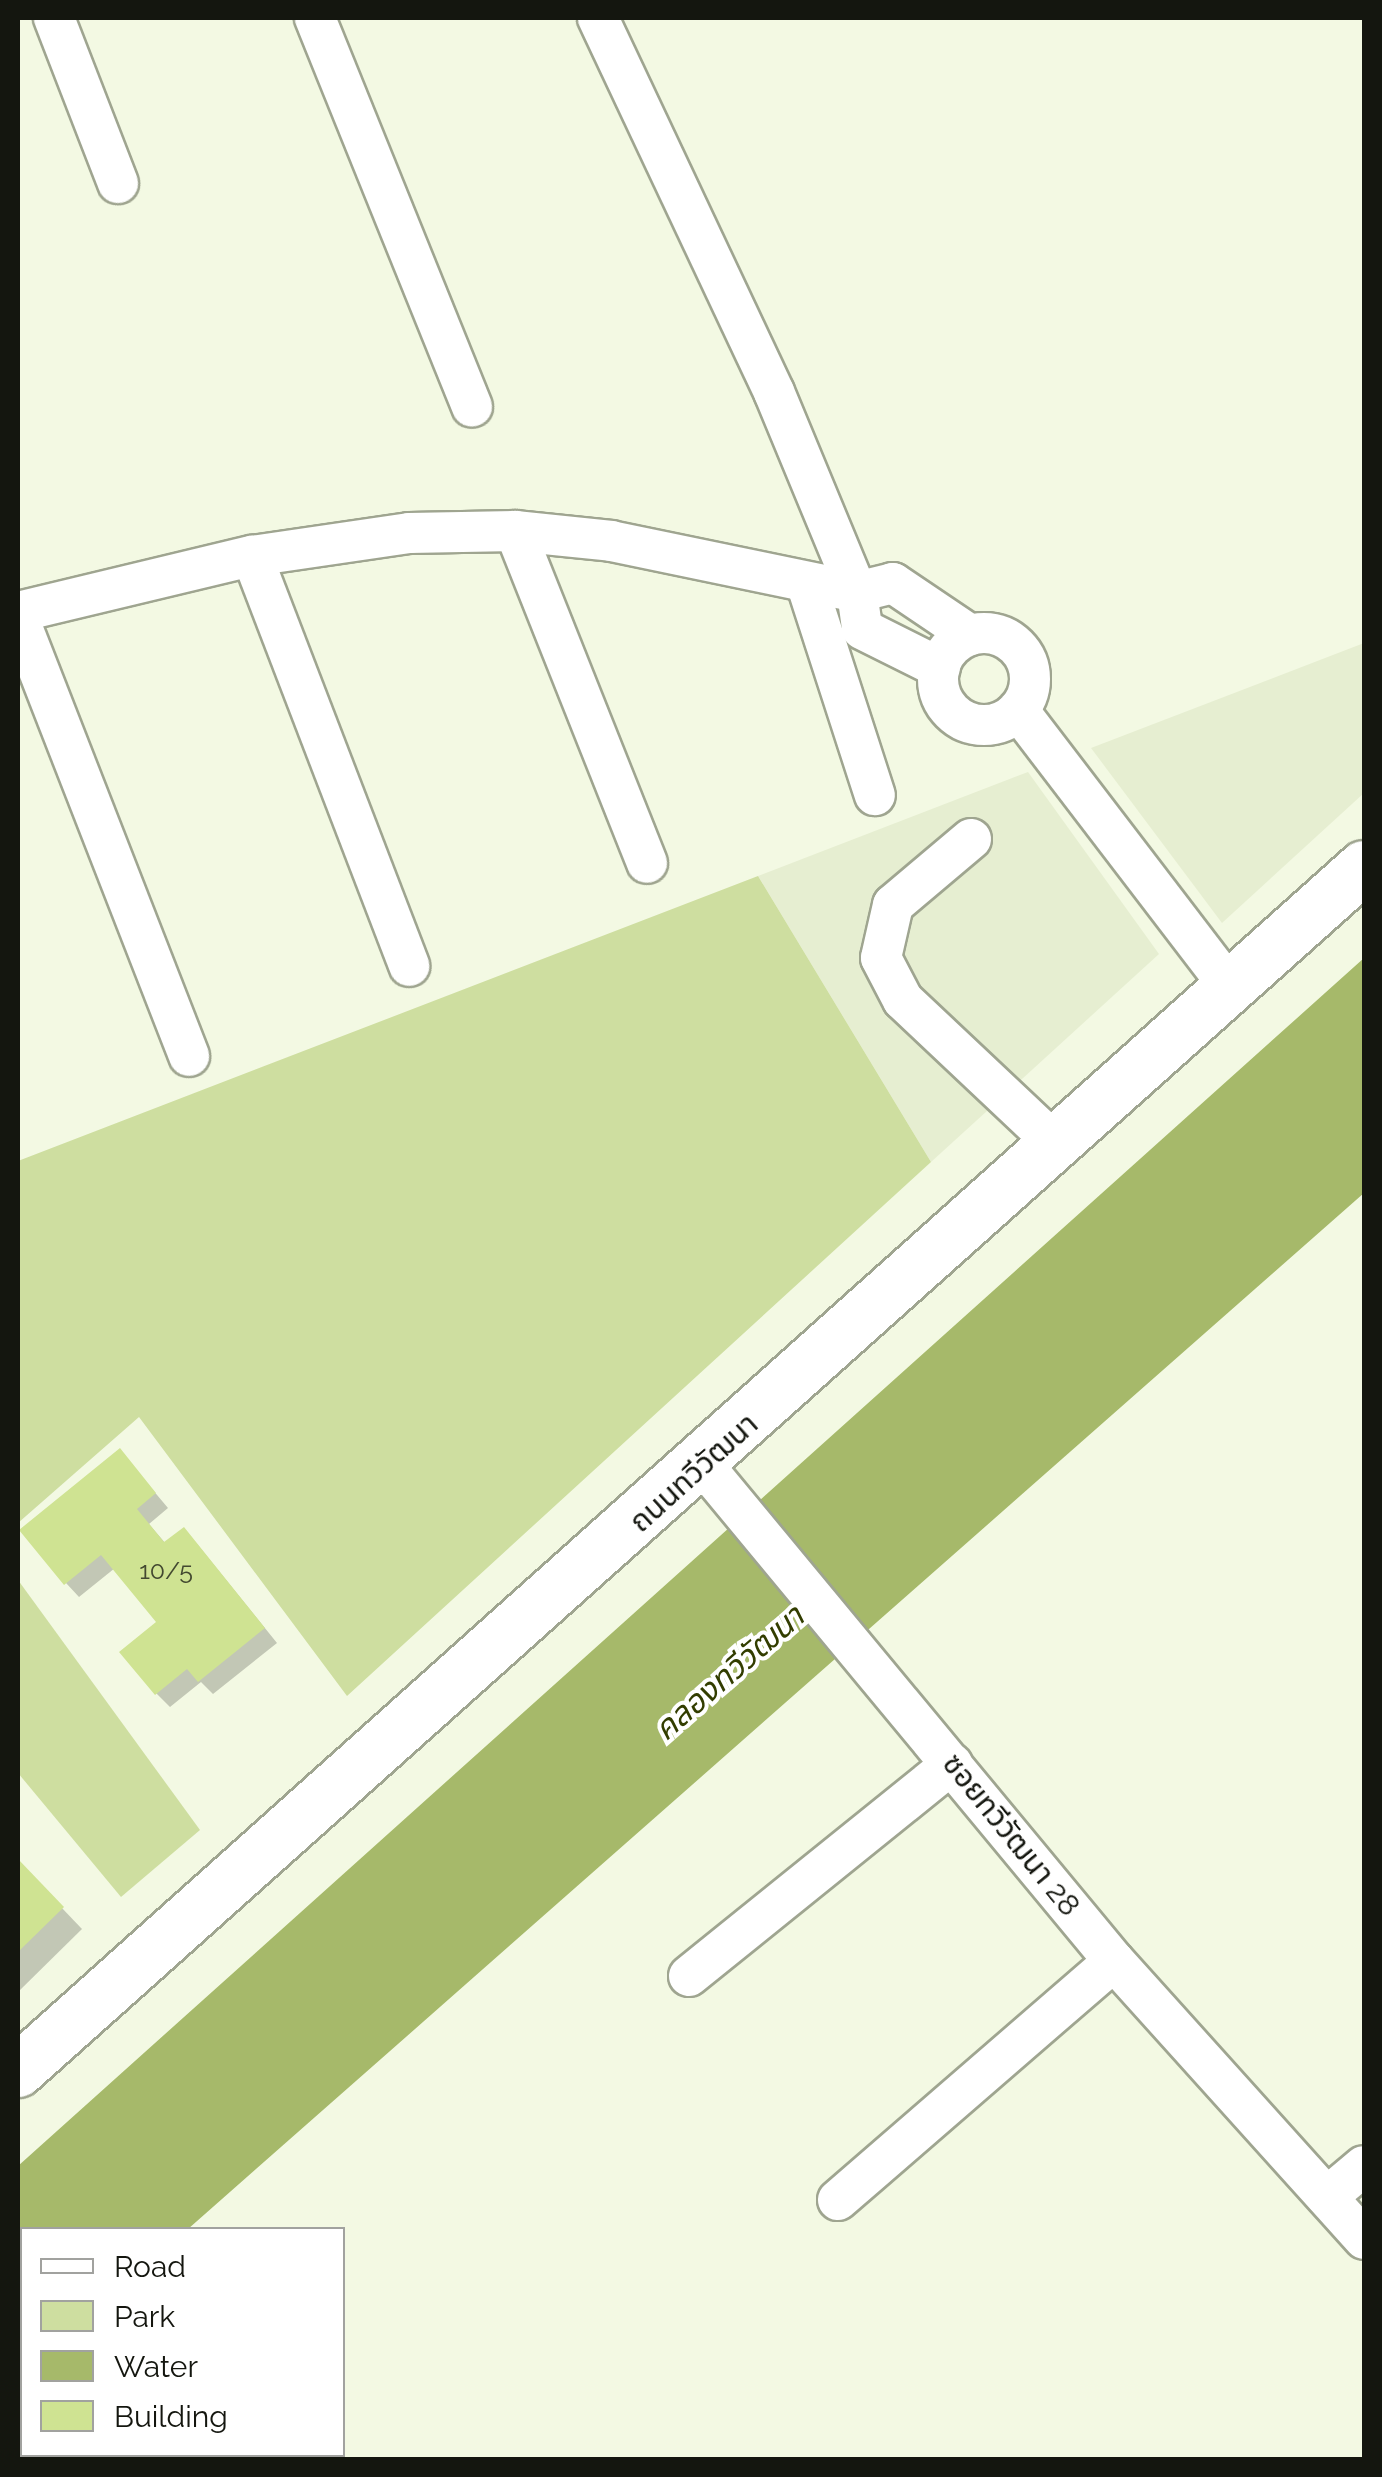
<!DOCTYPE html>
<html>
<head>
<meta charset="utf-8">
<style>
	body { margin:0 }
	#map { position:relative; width:1382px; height:2477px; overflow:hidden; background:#f3f9e3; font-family:Raleway,"Noto Sans Thai",sans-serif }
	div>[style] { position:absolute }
	.built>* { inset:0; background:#e6eed1 }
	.green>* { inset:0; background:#cedea0 }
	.water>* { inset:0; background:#a6b96a }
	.shadow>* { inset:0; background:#0003 }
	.building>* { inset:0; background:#cfe392 }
	.roads { filter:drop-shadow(2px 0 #9fa590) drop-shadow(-2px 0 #9fa590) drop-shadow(0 2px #9fa590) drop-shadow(0 -2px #9fa590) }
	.minor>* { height:40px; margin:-20px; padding:0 20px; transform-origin:20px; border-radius:20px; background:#fff }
	.minor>.ring { margin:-20px; padding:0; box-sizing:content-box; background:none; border:40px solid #fff; border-radius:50% }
	.major>* { height:52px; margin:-26px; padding:0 26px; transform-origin:26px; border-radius:26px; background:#fff }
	span { translate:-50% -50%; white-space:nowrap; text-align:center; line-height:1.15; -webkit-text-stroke:8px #fff; paint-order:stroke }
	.number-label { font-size:25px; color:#434930 }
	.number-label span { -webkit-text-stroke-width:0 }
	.street-label { font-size:30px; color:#14160f }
	.water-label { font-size:32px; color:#323d00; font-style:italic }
	.frame { position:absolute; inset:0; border:20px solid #14160f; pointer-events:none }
	.legend { position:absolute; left:20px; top:2227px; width:325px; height:230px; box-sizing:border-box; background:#fff; border:2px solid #a1a29f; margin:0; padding:12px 18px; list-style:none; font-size:30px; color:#14160f }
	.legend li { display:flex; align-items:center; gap:20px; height:50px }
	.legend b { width:50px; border:2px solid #a1a29f }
</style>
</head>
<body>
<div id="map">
	<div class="built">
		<div style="clip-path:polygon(1364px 643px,1364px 793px,1222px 923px,1091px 748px)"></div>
		<div style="clip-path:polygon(1028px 772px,1159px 954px,931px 1162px,758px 876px)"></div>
	</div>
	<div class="green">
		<div style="clip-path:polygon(758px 876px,931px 1162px,347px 1696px,139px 1417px,18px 1523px,18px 1161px)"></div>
		<div style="clip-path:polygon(18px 1580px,200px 1830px,121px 1897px,18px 1773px)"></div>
	</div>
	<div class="water">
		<div style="clip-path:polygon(1364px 958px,1364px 1193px,188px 2229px,22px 2230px,18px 2381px,18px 2166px)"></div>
	</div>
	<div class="shadow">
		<div style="clip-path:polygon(120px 1451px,168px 1508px,149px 1524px,166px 1544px,197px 1544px,277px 1643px,213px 1694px,201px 1682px,170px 1707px,156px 1693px,159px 1622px,115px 1568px,79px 1597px,66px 1583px)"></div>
		<div style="clip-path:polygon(18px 1862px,82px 1929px,18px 1992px)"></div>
	</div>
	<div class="building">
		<div style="clip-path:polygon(120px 1448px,156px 1493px,137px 1509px,164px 1542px,184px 1527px,265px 1628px,198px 1682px,187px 1669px,155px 1695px,119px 1652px,156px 1622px,101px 1555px,64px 1585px,19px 1530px)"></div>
		<div style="clip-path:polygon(18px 1859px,64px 1907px,18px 1952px)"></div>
	</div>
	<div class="roads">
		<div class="minor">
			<div style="left:54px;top:18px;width:177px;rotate:68.8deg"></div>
			<div style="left:315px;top:18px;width:419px;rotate:68deg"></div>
			<div style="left:598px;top:18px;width:413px;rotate:64.8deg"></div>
			<div style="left:774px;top:392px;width:217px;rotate:67.5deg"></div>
			<div style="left:857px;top:592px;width:37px;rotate:82deg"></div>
			<div style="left:862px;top:629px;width:87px;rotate:26.6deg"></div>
			<div style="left:515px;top:531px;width:357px;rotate:68.3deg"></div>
			<div style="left:252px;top:556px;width:439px;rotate:69deg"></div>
			<div style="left:806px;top:582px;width:224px;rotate:72.1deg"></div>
			<div style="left:18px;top:612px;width:241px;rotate:-13.5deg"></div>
			<div style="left:252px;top:556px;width:159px;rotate:-8.3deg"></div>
			<div style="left:409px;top:533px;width:106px;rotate:-1.1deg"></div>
			<div style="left:515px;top:531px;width:97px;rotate:5.9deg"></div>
			<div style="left:611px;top:541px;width:251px;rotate:11.7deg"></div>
			<div style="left:857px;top:592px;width:37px;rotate:-14deg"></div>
			<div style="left:893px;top:583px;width:93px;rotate:34deg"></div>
			<div style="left:18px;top:617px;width:471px;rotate:68.7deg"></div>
			<div class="ring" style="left:938px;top:633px;width:52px;height:52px"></div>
			<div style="left:1018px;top:710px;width:349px;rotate:52.6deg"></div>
			<div style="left:971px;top:839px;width:102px;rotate:139.8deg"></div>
			<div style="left:893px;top:905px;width:54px;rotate:102.8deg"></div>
			<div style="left:881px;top:958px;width:47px;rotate:62.4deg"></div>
			<div style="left:903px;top:1000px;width:209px;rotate:43.3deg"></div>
			<div style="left:704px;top:1466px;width:643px;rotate:50.37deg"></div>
			<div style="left:1114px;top:1961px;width:374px;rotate:48deg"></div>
			<div style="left:689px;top:1976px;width:338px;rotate:-38.9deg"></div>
			<div style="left:1327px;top:2197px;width:48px;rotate:-40deg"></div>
			<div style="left:838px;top:2200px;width:365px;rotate:-40.9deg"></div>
		</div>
		<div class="major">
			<div style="left:18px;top:2071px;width:1806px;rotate:-41.81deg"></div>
		</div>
	</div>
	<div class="number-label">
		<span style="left:166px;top:1570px">10/5</span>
	</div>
	<div class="street-label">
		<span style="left:694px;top:1473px;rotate:-42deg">ถนนทวีวัฒนา</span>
		<span style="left:1011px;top:1835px;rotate:51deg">ซอยทวีวัฒนา 28</span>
	</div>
	<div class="water-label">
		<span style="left:729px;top:1673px;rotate:-41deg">คลองทวีวัฒนา</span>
	</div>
	<div class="frame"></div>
	<ul class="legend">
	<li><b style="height:12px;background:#fff"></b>Road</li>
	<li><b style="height:28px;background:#cedea0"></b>Park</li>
	<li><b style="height:28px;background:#a6b96a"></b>Water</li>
	<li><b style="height:28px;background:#cfe392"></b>Building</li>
	</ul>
</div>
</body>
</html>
